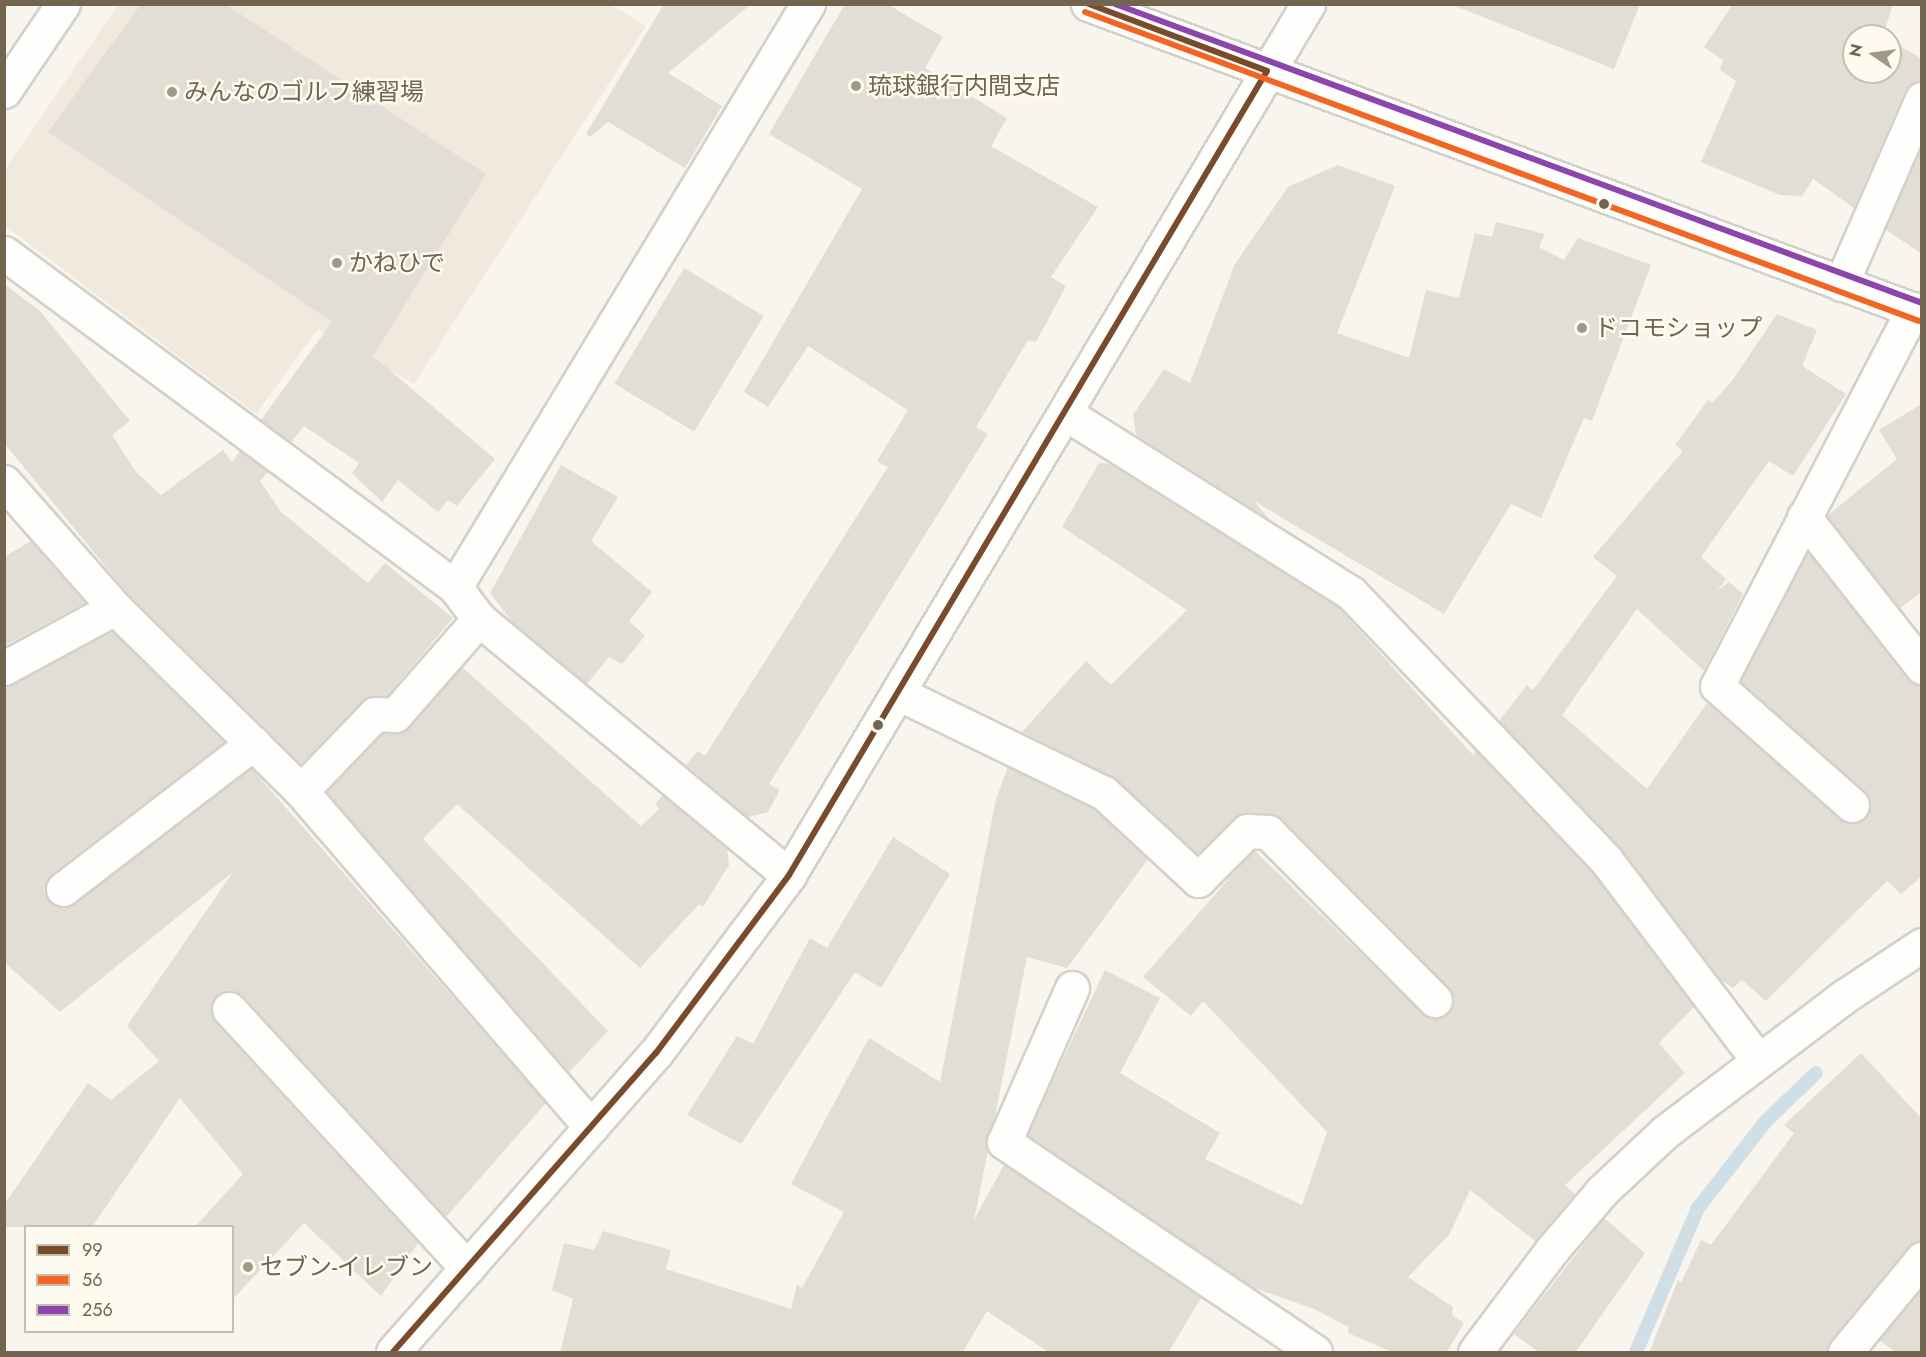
<!DOCTYPE html>
<html>
<head>
<meta charset="utf-8">
<style>
	body { margin:0 }
	#map { position:relative; width:1926px; height:1357px; overflow:hidden; background:#f7f5ee; font-family:Jost,"Noto Sans JP",sans-serif }
	div>[style] { position:absolute }
	.commercial>* { inset:0; background:#f2e9de }
	.stream>* { height:14px; margin:-7px; padding:0 7px; transform-origin:7px; border-radius:7px; background:#d0dfe6 }
	.building>* { inset:0; background:#e2ddd5; transform-origin:0 0 }
	.roads { filter:drop-shadow(2px 0 #d4d1c9) drop-shadow(-2px 0 #d4d1c9) drop-shadow(0 2px #d4d1c9) drop-shadow(0 -2px #d4d1c9) }
	.street>* { height:33px; margin:-16.5px; padding:0 16.5px; transform-origin:16.5px; border-radius:16.5px; background:#fefefc }
	.secondary>* { height:33px; margin:-16.5px; padding:0 16.5px; transform-origin:16.5px; border-radius:16.5px; background:#fefefc }
	.bus-1>* { height:6px; margin:-3px; padding:0 3px; transform-origin:3px; border-radius:3px; background:#7a4b2a }
	.bus-2>* { height:6px; margin:-3px; padding:0 3px; transform-origin:3px; border-radius:3px; background:#f26522 }
	.bus-3>* { height:6px; margin:-3px; padding:0 3px; transform-origin:3px; border-radius:3px; background:#8e44ad }
	.dots>* { width:16px; height:16px; translate:-50% -50%; box-sizing:border-box; border:3px solid #fdfbf0; border-radius:50% }
	span { translate:-50% -50%; white-space:nowrap; text-align:center; line-height:1.15; -webkit-text-stroke:5px #fdfbf0; paint-order:stroke }
	.poi-label { font-size:24px; color:#736450 }
	.left { translate:0 -50%; text-align:left }
	.frame { position:absolute; inset:0; border:6px solid #736450; pointer-events:none }
	.legend { position:absolute; left:24px; top:1225px; width:210px; height:108px; box-sizing:border-box; background:#fdfbf0; border:2px solid #c6bfb0; margin:0; padding:8px 10px; list-style:none; font-size:18px; color:#736450 }
	.legend li { display:flex; align-items:center; gap:12px; height:30px }
	.legend b { width:30px; border:2px solid #c6bfb0 }
	.north { position:absolute; left:1842px; top:24px; width:60px; height:60px; box-sizing:border-box; background:#fdfbf0; border:2px solid #c6bfb0; border-radius:50%; rotate:283deg; font-size:16px; font-weight:700; line-height:24px; text-align:center; color:#736450 }
	.north::after { content:''; display:block; margin:auto; width:21px; height:27px; background:#a19787; clip-path:polygon(50% 0,100% 100%,50% 72%,0 100%) }
</style>
</head>
<body>
<div id="map">
	<div class="commercial">
		<div style="clip-path:polygon(609px 4px,646px 26px,414px 384px,318px 329px,256px 414px,5px 226px,4px 171px,118px 5px)"></div>
	</div>
	<div class="stream">
		<div style="left:1636px;top:1352px;width:157px;rotate:-66.7deg"></div>
		<div style="left:1698px;top:1208px;width:110px;rotate:-52deg"></div>
		<div style="left:1766px;top:1121px;width:69px;rotate:-43.8deg"></div>
	</div>
	<div class="building">
		<div style="clip-path:polygon(141px 4px,225px 4px,486px 174px,373px 356px,495px 459px,457px 506px,448px 500px,438px 512px,398px 480px,382px 502px,352px 473px,359px 463px,304px 426px,291px 442px,261px 420px,332px 322px,48px 132px)"></div>
		<div style="clip-path:polygon(664px 4px,751px 4px,668px 73px,722px 106px,685px 168px,608px 122px,590px 137px,586px 134px)"></div>
		<div style="clip-path:polygon(845px 4px,887px 4px,943px 37px,925px 68px,1007px 118px,991px 146px,1098px 207px,1051px 277px,1066px 286px,1036px 342px,1028px 340px,976px 427px,988px 434px,769px 784px,780px 790px,768px 812px,748px 817px,686px 765px,698px 751px,705px 756px,888px 467px,877px 461px,908px 410px,808px 346px,768px 407px,744px 392px,862px 189px,769px 134px)"></div>
		<div style="clip-path:polygon(1450px 4px,1640px 4px,1614px 69px)"></div>
		<div style="clip-path:polygon(1733px 4px,1893px 4px,1883px 36px,1854px 36px,1854px 72px,1890px 72px,1890px 40px,1922px 59px,1922px 81px,1905px 91px,1854px 208px,1813px 179px,1802px 196px,1780px 195px,1701px 162px,1736px 81px,1720px 70px,1723px 60px,1704px 47px)"></div>
		<div style="clip-path:polygon(1922px 147px,1922px 254px,1885px 229px)"></div>
		<div style="clip-path:polygon(1338px 165px,1395px 186px,1337px 333px,1409px 358px,1426px 290px,1459px 298px,1475px 233px,1492px 237px,1496px 222px,1545px 234px,1539px 247px,1564px 260px,1578px 238px,1651px 265px,1592px 421px,1584px 418px,1541px 518px,1511px 504px,1444px 614px,1254px 501px,1269px 519px,1136px 435px,1133px 415px,1164px 369px,1190px 383px,1235px 264px,1288px 187px)"></div>
		<div style="left:684px;top:268px;width:93px;height:135px;rotate:31deg"></div>
		<div style="clip-path:polygon(4px 284px,40px 311px,130px 421px,112px 435px,136px 472px,161px 495px,223px 450px,232px 462px,240px 451px,268px 472px,260px 481px,281px 512px,368px 583px,385px 563px,453px 618px,387px 696px,362px 701px,301px 764px,129px 595px,4px 443px)"></div>
		<div style="clip-path:polygon(1777px 314px,1817px 330px,1802px 366px,1846px 394px,1793px 476px,1769px 461px,1701px 557px,1726px 579px,1717px 591px,1729px 582px,1743px 594px,1704px 671px,1637px 609px,1562px 715px,1647px 789px,1707px 703px,1840px 819px,1859px 823px,1870px 808px,1865px 791px,1740px 682px,1808px 552px,1907px 679px,1922px 687px,1922px 876px,1901px 894px,1887px 881px,1766px 1001px,1742px 980px,1733px 988px,1721px 980px,1621px 849px,1499px 721px,1527px 685px,1533px 690px,1617px 576px,1593px 557px,1683px 451px,1675px 445px,1708px 400px,1712px 403px,1732px 381px)"></div>
		<div style="clip-path:polygon(1922px 404px,1922px 592px,1900px 608px,1827px 516px,1897px 459px,1879px 430px)"></div>
		<div style="clip-path:polygon(1099px 463px,1110px 464px,1339px 608px,1473px 755px,1476px 751px,1592px 872px,1694px 1007px,1659px 1043px,1685px 1073px,1565px 1185px,1575px 1194px,1535px 1241px,1470px 1190px,1449px 1235px,1408px 1277px,1453px 1307px,1452px 1315px,1464px 1323px,1446px 1353px,1394px 1353px,1348px 1333px,1349px 1327px,1314px 1309px,1254px 1288px,1027px 1135px,1105px 970px,1160px 998px,1120px 1073px,1220px 1133px,1205px 1159px,1302px 1205px,1327px 1132px,1203px 1001px,1191px 1016px,1143px 977px,1254px 850px,1422px 1013px,1440px 1018px,1453px 1004px,1448px 987px,1281px 818px,1240px 814px,1197px 854px,1116px 779px,1022px 732px,1086px 661px,1111px 685px,1187px 610px,1062px 527px)"></div>
		<div style="clip-path:polygon(561px 465px,618px 497px,591px 541px,652px 592px,629px 621px,645px 636px,622px 664px,609px 657px,587px 684px,513px 623px,490px 593px)"></div>
		<div style="clip-path:polygon(31px 541px,85px 603px,4px 646px,4px 557px)"></div>
		<div style="clip-path:polygon(112px 631px,224px 742px,52px 874px,44px 891px,49px 901px,65px 908px,74px 904px,251px 768px,546px 1103px,446px 1217px,243px 996px,225px 991px,216px 996px,211px 1012px,215px 1022px,418px 1243px,381px 1296px,304px 1223px,232px 1300px,232px 1227px,195px 1227px,243px 1174px,180px 1098px,92px 1227px,4px 1227px,4px 1205px,88px 1083px,111px 1100px,159px 1061px,127px 1026px,233px 872px,60px 1012px,4px 962px,4px 687px)"></div>
		<div style="clip-path:polygon(462px 667px,641px 826px,659px 809px,655px 804px,663px 795px,727px 848px,729px 865px,703px 907px,699px 904px,640px 968px,457px 804px,423px 839px,608px 1031px,569px 1072px,326px 792px,383px 733px,409px 727px)"></div>
		<div style="clip-path:polygon(1008px 767px,1093px 809px,1148px 859px,1067px 968px,1027px 957px,974px 1220px,1004px 1165px,1201px 1298px,1168px 1353px,1050px 1353px,987px 1311px,962px 1353px,560px 1353px,573px 1299px,552px 1290px,564px 1243px,594px 1250px,603px 1231px,671px 1250px,666px 1269px,791px 1309px,797px 1284px,802px 1288px,844px 1212px,791px 1184px,869px 1038px,940px 1082px,996px 799px)"></div>
		<div style="clip-path:polygon(893px 837px,950px 874px,881px 988px,855px 972px,741px 1144px,687px 1115px,737px 1036px,753px 1044px,810px 938px,827px 948px)"></div>
		<div style="clip-path:polygon(1861px 1053px,1922px 1119px,1922px 1241px,1908px 1247px,1831px 1340px,1827px 1353px,1649px 1353px,1678px 1280px,1681px 1283px,1701px 1240px,1711px 1245px,1794px 1133px,1784px 1125px)"></div>
		<div style="clip-path:polygon(1604px 1218px,1645px 1253px,1575px 1353px,1540px 1353px,1514px 1334px)"></div>
		<div style="clip-path:polygon(1922px 1289px,1922px 1353px,1897px 1353px,1879px 1340px)"></div>
	</div>
	<div class="roads">
		<div class="street">
			<div style="left:4px;top:91px;width:105px;rotate:-55.9deg"></div>
			<div style="left:4px;top:253px;width:561px;rotate:36.52deg"></div>
			<div style="left:455px;top:587px;width:40px;rotate:53deg"></div>
			<div style="left:479px;top:619px;width:402px;rotate:39.6deg"></div>
			<div style="left:1841px;top:284px;width:202px;rotate:-66.4deg"></div>
			<div style="left:1065px;top:413px;width:338px;rotate:32.2deg"></div>
			<div style="left:1351px;top:593px;width:369px;rotate:46.3deg"></div>
			<div style="left:1606px;top:860px;width:251px;rotate:52.8deg"></div>
			<div style="left:4px;top:482px;width:168px;rotate:48.6deg"></div>
			<div style="left:115px;top:608px;width:261px;rotate:44.5deg"></div>
			<div style="left:301px;top:791px;width:444px;rotate:49.2deg"></div>
			<div style="left:1804px;top:517px;width:191px;rotate:51.8deg"></div>
			<div style="left:455px;top:587px;width:682px;rotate:-58.81deg"></div>
			<div style="left:4px;top:668px;width:126px;rotate:-28.4deg"></div>
			<div style="left:898px;top:693px;width:229px;rotate:25.9deg"></div>
			<div style="left:1104px;top:793px;width:128px;rotate:42.8deg"></div>
			<div style="left:1198px;top:880px;width:69px;rotate:-45deg"></div>
			<div style="left:1247px;top:831px;width:21px;rotate:3deg"></div>
			<div style="left:1268px;top:832px;width:237px;rotate:45.2deg"></div>
			<div style="left:301px;top:791px;width:107px;rotate:-46.1deg"></div>
			<div style="left:375px;top:714px;width:20px;rotate:3deg"></div>
			<div style="left:395px;top:715px;width:128px;rotate:-48.8deg"></div>
			<div style="left:1852px;top:805px;width:180px;rotate:-138.6deg"></div>
			<div style="left:1717px;top:686px;width:425px;rotate:-62.5deg"></div>
			<div style="left:63px;top:889px;width:240px;rotate:-37.5deg"></div>
			<div style="left:1072px;top:988px;width:168px;rotate:113.8deg"></div>
			<div style="left:1004px;top:1142px;width:375px;rotate:34deg"></div>
			<div style="left:229px;top:1009px;width:352px;rotate:47.4deg"></div>
			<div style="left:1475px;top:1352px;width:126px;rotate:-53deg"></div>
			<div style="left:1551px;top:1251px;width:79px;rotate:-49.6deg"></div>
			<div style="left:1602px;top:1191px;width:86px;rotate:-43.1deg"></div>
			<div style="left:1665px;top:1132px;width:226px;rotate:-37.1deg"></div>
			<div style="left:1845px;top:996px;width:92px;rotate:-33.5deg"></div>
			<div style="left:1845px;top:1352px;width:121px;rotate:-50.4deg"></div>
		</div>
		<div class="secondary">
			<div style="left:1088px;top:4px;width:889px;rotate:20.33deg"></div>
			<div style="left:393px;top:1352px;width:398px;rotate:-48.7deg"></div>
			<div style="left:656px;top:1053px;width:222px;rotate:-53.2deg"></div>
			<div style="left:789px;top:875px;width:1014px;rotate:-59.21deg"></div>
		</div>
	</div>
	<div class="bus-1">
		<div style="left:1089px;top:4px;width:190px;rotate:20.6deg"></div>
		<div style="left:393px;top:1352px;width:398px;rotate:-48.7deg"></div>
		<div style="left:656px;top:1053px;width:222px;rotate:-53.2deg"></div>
		<div style="left:789px;top:875px;width:935px;rotate:-59.27deg"></div>
	</div>
	<div class="bus-2">
		<div style="left:1085px;top:12px;width:889px;rotate:20.33deg"></div>
	</div>
	<div class="bus-3">
		<div style="left:1115px;top:4px;width:861px;rotate:20.33deg"></div>
	</div>
	<div class="dots">
		<div style="left:856px;top:86px;background:#a19787"></div>
		<div style="left:172px;top:92px;background:#a19787"></div>
		<div style="left:1604px;top:204px;background:#736450"></div>
		<div style="left:337px;top:263px;background:#a19787"></div>
		<div style="left:1582px;top:328px;background:#a19787"></div>
		<div style="left:878px;top:725px;background:#736450"></div>
		<div style="left:248px;top:1267px;background:#a19787"></div>
	</div>
	<div class="poi-label">
		<span class="left" style="left:868px;top:86px">琉球銀行内間支店</span>
		<span class="left" style="left:184px;top:92px">みんなのゴルフ練習場</span>
		<span class="left" style="left:349px;top:263px">かねひで</span>
		<span class="left" style="left:1594px;top:328px">ドコモショップ</span>
		<span class="left" style="left:260px;top:1267px">セブン-イレブン</span>
	</div>
	<div class="frame"></div>
	<ul class="legend">
	<li><b style="height:8px;background:#7a4b2a"></b>99</li>
	<li><b style="height:8px;background:#f26522"></b>56</li>
	<li><b style="height:8px;background:#8e44ad"></b>256</li>
	</ul>
	<div class="north">N</div>
</div>
</body>
</html>
